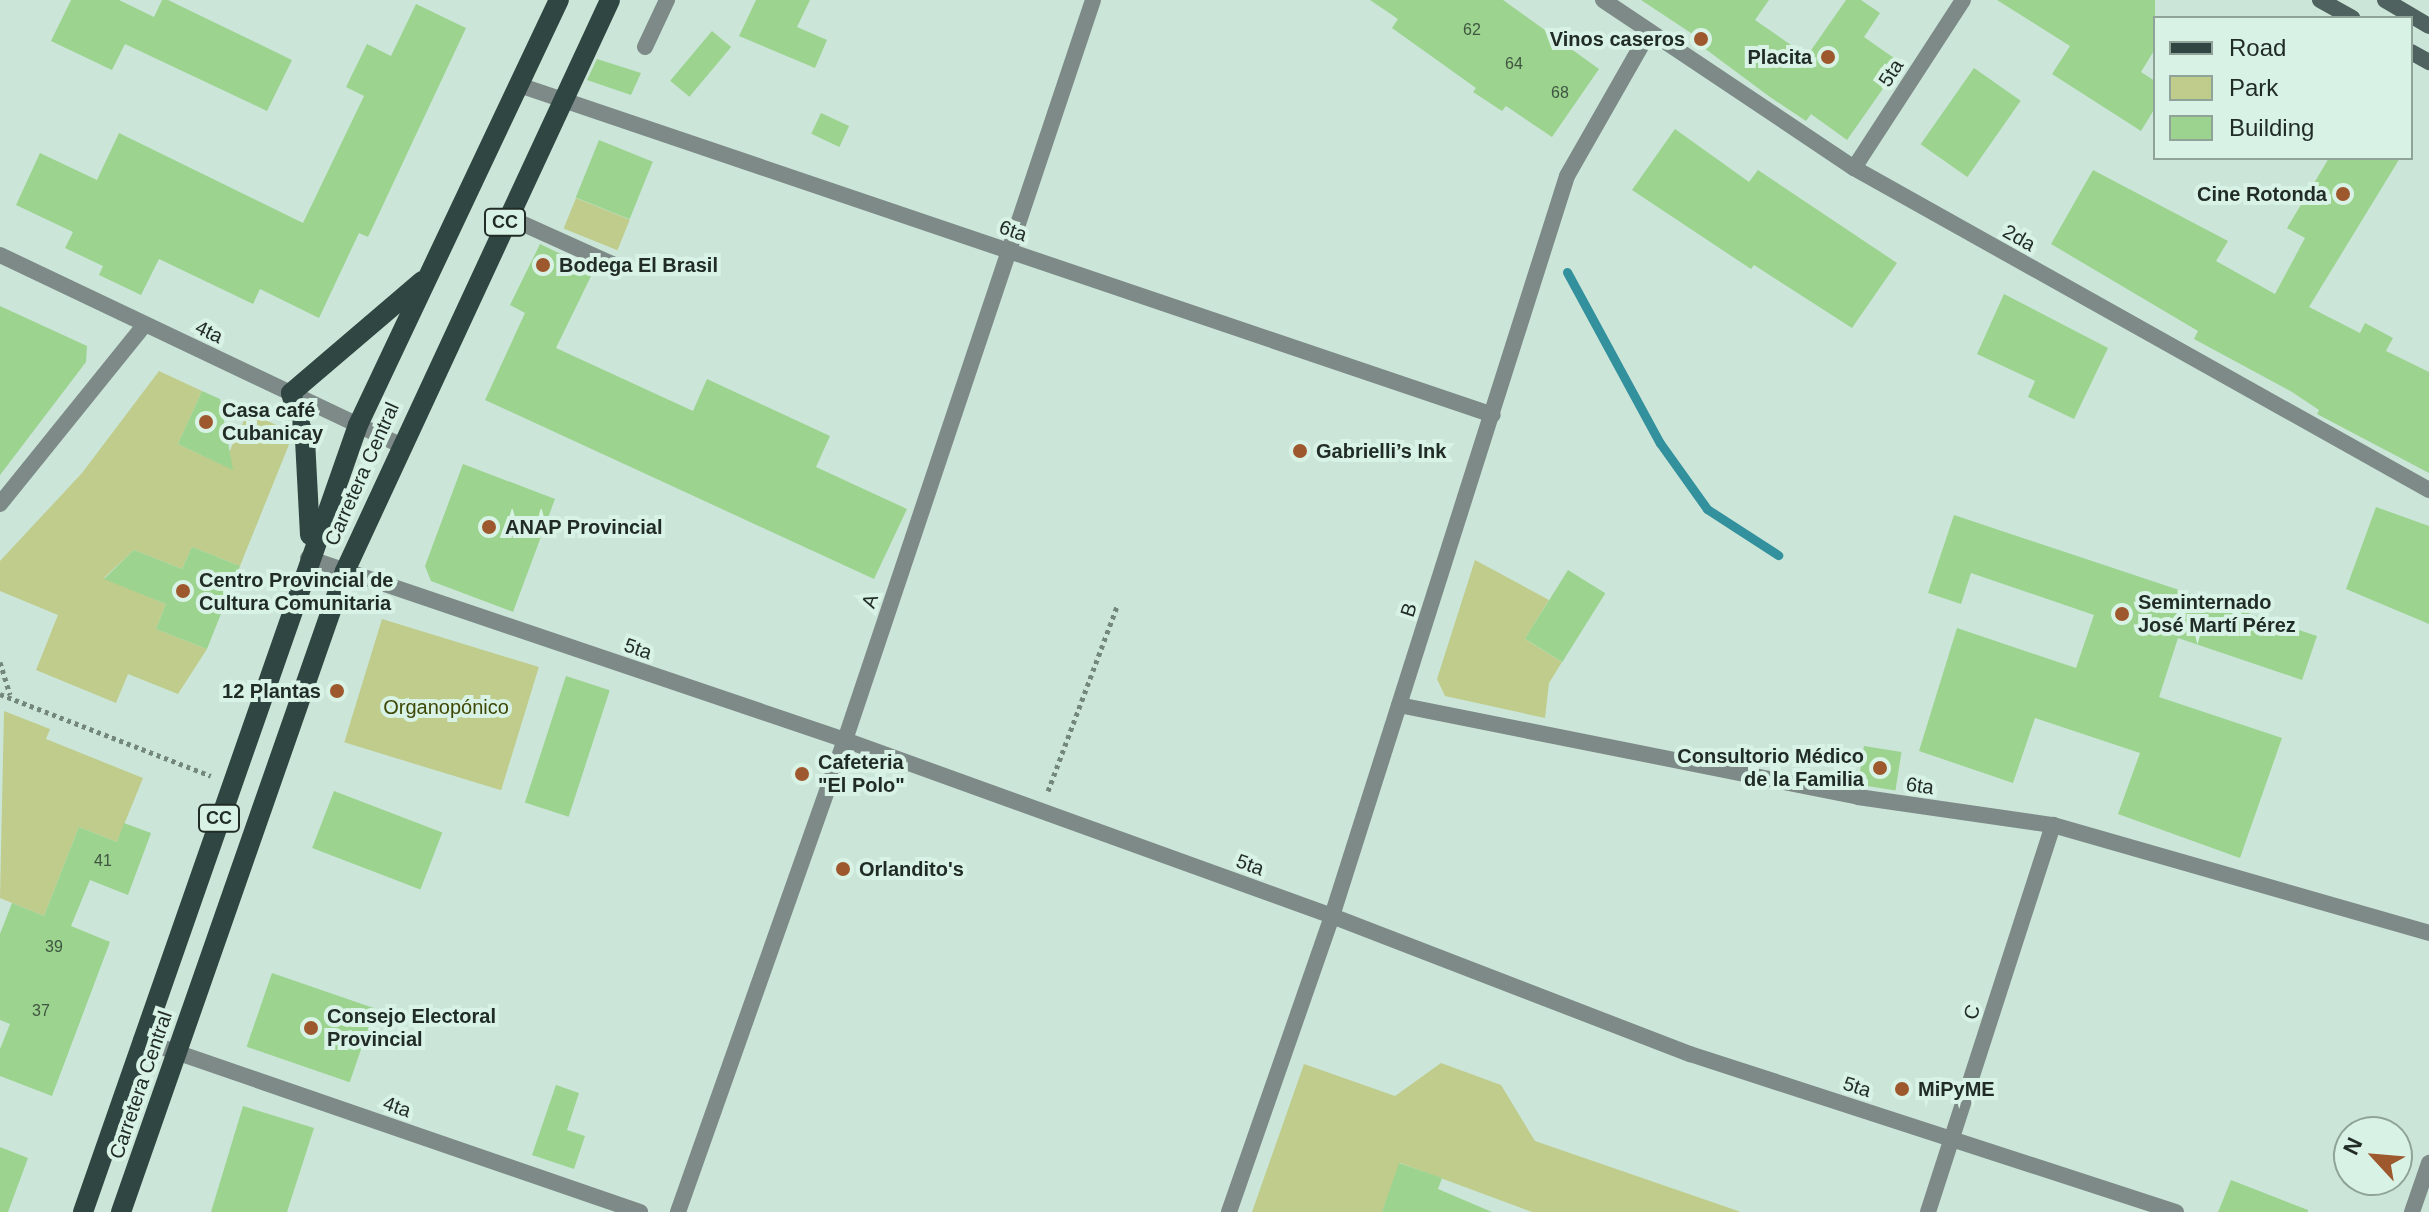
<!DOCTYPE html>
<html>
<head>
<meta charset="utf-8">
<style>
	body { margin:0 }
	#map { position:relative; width:2429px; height:1212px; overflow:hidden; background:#cbe6d8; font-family:Arial,sans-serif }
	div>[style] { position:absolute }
	.green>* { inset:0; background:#bfcc8c; transform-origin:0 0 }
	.stream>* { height:9px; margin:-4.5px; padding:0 4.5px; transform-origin:4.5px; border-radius:4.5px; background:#33909d }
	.building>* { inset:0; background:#9bd38f; transform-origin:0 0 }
	.path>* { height:5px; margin-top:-2.5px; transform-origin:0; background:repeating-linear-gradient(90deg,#74877d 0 4px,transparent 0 8px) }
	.service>* { height:16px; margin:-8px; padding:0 8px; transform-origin:8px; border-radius:8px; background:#7d8a88 }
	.minor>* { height:16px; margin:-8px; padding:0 8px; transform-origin:8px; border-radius:8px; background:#7d8a88 }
	.tertiary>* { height:16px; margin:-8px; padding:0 8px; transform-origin:8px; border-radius:8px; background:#7d8a88 }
	.secondary>* { height:16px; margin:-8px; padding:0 8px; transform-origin:8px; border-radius:8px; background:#4f625f }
	.primary>* { height:20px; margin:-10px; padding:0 10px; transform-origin:10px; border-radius:10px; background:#2f4642 }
	.dots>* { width:22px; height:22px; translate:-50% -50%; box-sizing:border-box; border:4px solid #d8f3e5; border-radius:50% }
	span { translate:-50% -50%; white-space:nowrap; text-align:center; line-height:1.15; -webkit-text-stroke:8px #d8f3e5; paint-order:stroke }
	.number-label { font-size:16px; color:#405641 }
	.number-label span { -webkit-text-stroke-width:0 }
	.shield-label span { padding:2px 6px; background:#d8f3e5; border:2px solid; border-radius:6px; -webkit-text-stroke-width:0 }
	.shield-label { font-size:18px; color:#222c27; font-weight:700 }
	.poi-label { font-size:20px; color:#222c27; font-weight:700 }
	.right { translate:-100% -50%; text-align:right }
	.left { translate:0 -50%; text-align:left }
	.street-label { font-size:20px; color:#222c27 }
	.park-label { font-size:20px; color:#3f4706 }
	.legend { position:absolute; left:2153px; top:16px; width:260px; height:144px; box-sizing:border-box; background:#d8f3e5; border:2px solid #8fa399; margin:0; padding:10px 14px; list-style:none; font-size:24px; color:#222c27 }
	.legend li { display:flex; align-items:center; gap:16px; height:40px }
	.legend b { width:40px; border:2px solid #8fa399 }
	.north { position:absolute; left:2333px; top:1116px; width:80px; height:80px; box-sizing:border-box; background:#d8f3e5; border:2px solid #8fa399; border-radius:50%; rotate:296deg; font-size:22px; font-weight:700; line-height:32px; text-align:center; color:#222c27 }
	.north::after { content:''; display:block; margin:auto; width:28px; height:36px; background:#9e582e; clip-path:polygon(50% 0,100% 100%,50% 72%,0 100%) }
</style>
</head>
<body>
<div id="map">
	<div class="green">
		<div style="left:576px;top:198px;width:58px;height:33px;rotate:22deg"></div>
		<div style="clip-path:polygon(159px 371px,202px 391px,178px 444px,223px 465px,248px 412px,285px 429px,290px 442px,240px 566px,192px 547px,182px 569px,134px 550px,104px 578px,166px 604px,156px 629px,207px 649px,178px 694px,128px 674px,116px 703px,36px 670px,58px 615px,0 591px,0 561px,82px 473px)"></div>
		<div style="clip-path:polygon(1475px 560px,1549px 600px,1525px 639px,1562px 662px,1549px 683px,1545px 718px,1445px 696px,1437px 679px)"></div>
		<div style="left:382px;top:619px;width:164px;height:129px;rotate:17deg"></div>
		<div style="clip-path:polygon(4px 711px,50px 729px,46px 739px,143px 778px,117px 842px,79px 827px,44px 916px,0 898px)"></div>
		<div style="clip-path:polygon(1441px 1063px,1501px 1085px,1535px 1141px,1741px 1212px,1532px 1212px,1400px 1163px,1382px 1212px,1252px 1212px,1304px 1064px,1395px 1096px)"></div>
	</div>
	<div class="stream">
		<div style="left:1567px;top:272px;width:195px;rotate:61.5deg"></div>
		<div style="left:1660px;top:443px;width:81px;rotate:54.5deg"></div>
		<div style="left:1707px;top:509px;width:85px;rotate:32.9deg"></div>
	</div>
	<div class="building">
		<div style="clip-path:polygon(71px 0,119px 0,154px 17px,162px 0,168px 0,292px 60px,267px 111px,125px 44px,112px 70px,51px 41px)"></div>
		<div style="clip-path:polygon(756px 0,810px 0,797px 27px,827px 40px,815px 68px,739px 36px)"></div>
		<div style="clip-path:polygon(1370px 0,1503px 0,1599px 69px,1552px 137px,1506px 106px,1502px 111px,1473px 92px,1476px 88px,1392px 28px,1398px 19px)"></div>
		<div style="clip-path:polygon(1641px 0,1769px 0,1755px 20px,1807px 56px,1846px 0,1861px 0,1880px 13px,1864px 37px,1901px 63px,1847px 140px,1811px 114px,1806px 121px,1770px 97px,1692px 39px,1694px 35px)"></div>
		<div style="clip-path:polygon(1997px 0,2155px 0,2155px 49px,2141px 72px,2155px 81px,2155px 108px,2141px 131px,2052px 74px,2070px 46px)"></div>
		<div style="clip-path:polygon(416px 4px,466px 28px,368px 237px,359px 233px,319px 318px,260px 289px,253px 304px,159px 259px,141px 295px,99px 275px,103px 266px,65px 248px,73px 232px,16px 205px,40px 153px,97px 180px,119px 133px,303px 223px,364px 96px,346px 87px,367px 44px,391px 56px)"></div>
		<div style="left:712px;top:31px;width:25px;height:65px;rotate:40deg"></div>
		<div style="clip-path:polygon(597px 59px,641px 73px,631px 95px,587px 80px)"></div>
		<div style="left:1974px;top:68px;width:57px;height:93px;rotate:35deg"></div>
		<div style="left:821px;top:113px;width:31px;height:23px;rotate:25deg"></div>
		<div style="clip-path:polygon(1675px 129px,1749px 182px,1758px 170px,1897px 263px,1852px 328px,1754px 265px,1751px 269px,1632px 190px)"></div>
		<div style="left:599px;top:140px;width:58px;height:62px;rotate:22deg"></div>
		<div style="clip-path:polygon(2329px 158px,2400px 158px,2309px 307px,2360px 333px,2365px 323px,2393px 338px,2386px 351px,2429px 372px,2429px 473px,2317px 414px,2319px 410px,2292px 392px,2194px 339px,2198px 331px,2051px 244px,2093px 170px,2228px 241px,2216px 261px,2275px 294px,2305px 238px,2287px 228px)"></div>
		<div style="clip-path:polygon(540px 244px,594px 270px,556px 348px,693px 411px,707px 379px,830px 436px,816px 467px,907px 509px,874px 579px,485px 400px,525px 313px,510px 305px)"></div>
		<div style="clip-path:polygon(2004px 294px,2108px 348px,2074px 419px,2028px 397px,2035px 381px,1977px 354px)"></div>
		<div style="clip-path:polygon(0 306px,87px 346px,86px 362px,0 475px)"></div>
		<div style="clip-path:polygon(202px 391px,220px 399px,233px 470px,178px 444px)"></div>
		<div style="clip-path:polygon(463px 464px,555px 499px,513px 612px,431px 581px,425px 566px)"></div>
		<div style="clip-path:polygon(2376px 507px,2429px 526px,2429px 624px,2346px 589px)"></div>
		<div style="clip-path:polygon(1954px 515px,2317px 636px,2302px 680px,2178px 638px,2159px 697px,2282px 738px,2240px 858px,2118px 814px,2140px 753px,2035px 718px,2013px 783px,1919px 751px,1957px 628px,2076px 668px,2094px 615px,1971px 573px,1961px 604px,1928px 593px)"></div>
		<div style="clip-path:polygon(192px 547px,240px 566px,207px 649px,156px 629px,166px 604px,104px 579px,134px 550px,182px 569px)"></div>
		<div style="left:1568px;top:570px;width:44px;height:81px;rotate:32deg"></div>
		<div style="left:566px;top:676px;width:46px;height:133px;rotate:18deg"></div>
		<div style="left:1864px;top:746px;width:38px;height:39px;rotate:9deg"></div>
		<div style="left:334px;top:791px;width:116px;height:61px;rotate:21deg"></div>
		<div style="clip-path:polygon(124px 823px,151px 833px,128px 895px,90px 880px,71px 926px,110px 942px,52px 1096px,0 1076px,0 1049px,10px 1024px,0 1020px,0 934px,12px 903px,44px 916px,79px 827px,117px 842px)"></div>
		<div style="left:272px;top:973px;width:109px;height:78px;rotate:19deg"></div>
		<div style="clip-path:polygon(556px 1085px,579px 1093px,567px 1130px,585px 1136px,574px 1169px,532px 1155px)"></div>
		<div style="clip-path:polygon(243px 1106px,314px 1128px,287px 1212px,211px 1212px)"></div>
		<div style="clip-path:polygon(0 1147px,28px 1158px,8px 1212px,0 1212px)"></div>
		<div style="clip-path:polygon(1399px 1163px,1442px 1178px,1438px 1189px,1492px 1212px,1382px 1212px)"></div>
		<div style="clip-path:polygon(2231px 1180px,2308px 1210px,2308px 1212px,2218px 1212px)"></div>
	</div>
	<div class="path">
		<div style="left:0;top:662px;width:34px;rotate:73deg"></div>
		<div style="left:0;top:694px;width:226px;rotate:21.2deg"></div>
		<div style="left:1048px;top:791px;width:197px;rotate:-69.5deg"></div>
	</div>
	<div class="service">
		<div style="left:645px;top:47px;width:52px;rotate:-64.9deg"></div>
		<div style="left:508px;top:217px;width:114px;rotate:24.3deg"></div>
	</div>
	<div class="minor">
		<div style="left:1603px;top:0;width:302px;rotate:33.8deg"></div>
		<div style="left:1854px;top:168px;width:659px;rotate:29.25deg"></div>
		<div style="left:519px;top:85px;width:1028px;rotate:18.72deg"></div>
		<div style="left:1854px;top:168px;width:200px;rotate:-57deg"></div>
		<div style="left:0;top:504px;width:231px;rotate:-51.1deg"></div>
		<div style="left:308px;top:558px;width:567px;rotate:18.72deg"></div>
		<div style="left:845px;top:740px;width:518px;rotate:19.87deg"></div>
		<div style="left:1332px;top:916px;width:384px;rotate:21.1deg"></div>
		<div style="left:1690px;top:1054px;width:511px;rotate:18.01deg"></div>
		<div style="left:1399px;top:705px;width:468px;rotate:11.3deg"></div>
		<div style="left:1858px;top:797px;width:197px;rotate:8.2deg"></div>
		<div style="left:2053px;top:825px;width:391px;rotate:16deg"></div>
		<div style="left:678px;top:1212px;width:501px;rotate:-70.52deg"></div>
		<div style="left:845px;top:740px;width:780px;rotate:-71.47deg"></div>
		<div style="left:1229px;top:1212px;width:313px;rotate:-70.8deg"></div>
		<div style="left:1332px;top:916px;width:776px;rotate:-72.38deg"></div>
		<div style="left:1567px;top:176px;width:166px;rotate:-60.3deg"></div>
		<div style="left:1928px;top:1212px;width:407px;rotate:-72.1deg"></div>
		<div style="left:2412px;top:1212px;width:52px;rotate:-70.9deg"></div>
	</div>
	<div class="tertiary">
		<div style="left:0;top:255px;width:443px;rotate:25.4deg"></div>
		<div style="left:141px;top:1040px;width:528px;rotate:19.02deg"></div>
	</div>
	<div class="secondary">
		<div style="left:2320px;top:0;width:37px;rotate:29deg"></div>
		<div style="left:2385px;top:0;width:51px;rotate:30.6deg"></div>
		<div style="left:2411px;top:52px;width:21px;rotate:29deg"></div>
	</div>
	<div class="primary">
		<div style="left:310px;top:535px;width:94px;rotate:-93deg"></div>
		<div style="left:305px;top:441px;width:50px;rotate:-106.3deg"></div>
		<div style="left:291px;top:393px;width:172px;rotate:-40.5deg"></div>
		<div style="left:83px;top:1212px;width:834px;rotate:-70.74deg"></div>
		<div style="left:358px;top:425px;width:470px;rotate:-64.7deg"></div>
		<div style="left:121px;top:1212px;width:679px;rotate:-70.74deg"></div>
		<div style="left:345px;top:571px;width:629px;rotate:-65.1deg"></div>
	</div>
	<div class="dots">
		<div style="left:1701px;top:39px;background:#9e582e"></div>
		<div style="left:1828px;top:57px;background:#9e582e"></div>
		<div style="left:2343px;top:194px;background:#9e582e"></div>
		<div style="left:543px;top:265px;background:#9e582e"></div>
		<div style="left:206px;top:422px;background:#9e582e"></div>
		<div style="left:1300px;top:451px;background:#9e582e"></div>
		<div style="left:489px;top:527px;background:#9e582e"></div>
		<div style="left:183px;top:591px;background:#9e582e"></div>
		<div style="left:2122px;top:614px;background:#9e582e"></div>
		<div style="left:337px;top:691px;background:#9e582e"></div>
		<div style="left:1880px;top:768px;background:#9e582e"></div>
		<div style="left:802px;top:774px;background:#9e582e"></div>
		<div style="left:843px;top:869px;background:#9e582e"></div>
		<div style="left:311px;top:1028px;background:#9e582e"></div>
		<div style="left:1902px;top:1089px;background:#9e582e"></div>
	</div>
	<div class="number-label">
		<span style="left:1472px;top:30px">62</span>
		<span style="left:1514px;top:64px">64</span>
		<span style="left:1560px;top:93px">68</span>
		<span style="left:103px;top:861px">41</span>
		<span style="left:54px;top:947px">39</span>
		<span style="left:41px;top:1011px">37</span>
	</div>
	<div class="shield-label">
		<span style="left:505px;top:222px">CC</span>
		<span style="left:219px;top:818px">CC</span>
	</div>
	<div class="poi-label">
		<span class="right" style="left:1685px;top:39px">Vinos caseros</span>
		<span class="right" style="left:1812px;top:57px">Placita</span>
		<span class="right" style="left:2327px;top:194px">Cine Rotonda</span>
		<span class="left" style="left:559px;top:265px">Bodega El Brasil</span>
		<span class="left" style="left:222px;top:422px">Casa café<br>Cubanicay</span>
		<span class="left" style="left:1316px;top:451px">Gabrielli’s Ink</span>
		<span class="left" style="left:505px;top:527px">ANAP Provincial</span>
		<span class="left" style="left:199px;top:592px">Centro Provincial de<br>Cultura Comunitaria</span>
		<span class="left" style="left:2138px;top:614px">Seminternado<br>José Martí Pérez</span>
		<span class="right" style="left:321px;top:691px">12 Plantas</span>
		<span class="right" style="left:1864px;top:768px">Consultorio Médico<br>de la Familia</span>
		<span class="left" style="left:818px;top:774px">Cafeteria<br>"El Polo"</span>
		<span class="left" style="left:859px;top:869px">Orlandito's</span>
		<span class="left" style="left:327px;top:1028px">Consejo Electoral<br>Provincial</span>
		<span class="left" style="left:1918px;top:1089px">MiPyME</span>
	</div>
	<div class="street-label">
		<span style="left:1891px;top:73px;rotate:-57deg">5ta</span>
		<span style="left:1013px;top:231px;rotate:19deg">6ta</span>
		<span style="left:2019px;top:238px;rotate:29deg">2da</span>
		<span style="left:209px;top:332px;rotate:25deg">4ta</span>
		<span style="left:362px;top:474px;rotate:-66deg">Carretera Central</span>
		<span style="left:870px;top:601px;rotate:-71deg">A</span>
		<span style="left:1409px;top:610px;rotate:-72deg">B</span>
		<span style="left:638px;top:649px;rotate:19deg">5ta</span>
		<span style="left:1920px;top:786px;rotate:8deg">6ta</span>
		<span style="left:1250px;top:865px;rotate:20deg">5ta</span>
		<span style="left:1972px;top:1012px;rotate:-72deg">C</span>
		<span style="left:141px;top:1085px;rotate:-71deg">Carretera Central</span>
		<span style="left:1857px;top:1087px;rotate:18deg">5ta</span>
		<span style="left:397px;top:1107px;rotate:19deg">4ta</span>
	</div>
	<div class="park-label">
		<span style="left:446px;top:707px">Organopónico</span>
	</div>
	<ul class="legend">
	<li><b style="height:10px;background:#2f4642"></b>Road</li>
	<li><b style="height:22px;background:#bfcc8c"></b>Park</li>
	<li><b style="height:22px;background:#9bd38f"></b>Building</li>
	</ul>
	<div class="north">N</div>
</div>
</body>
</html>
